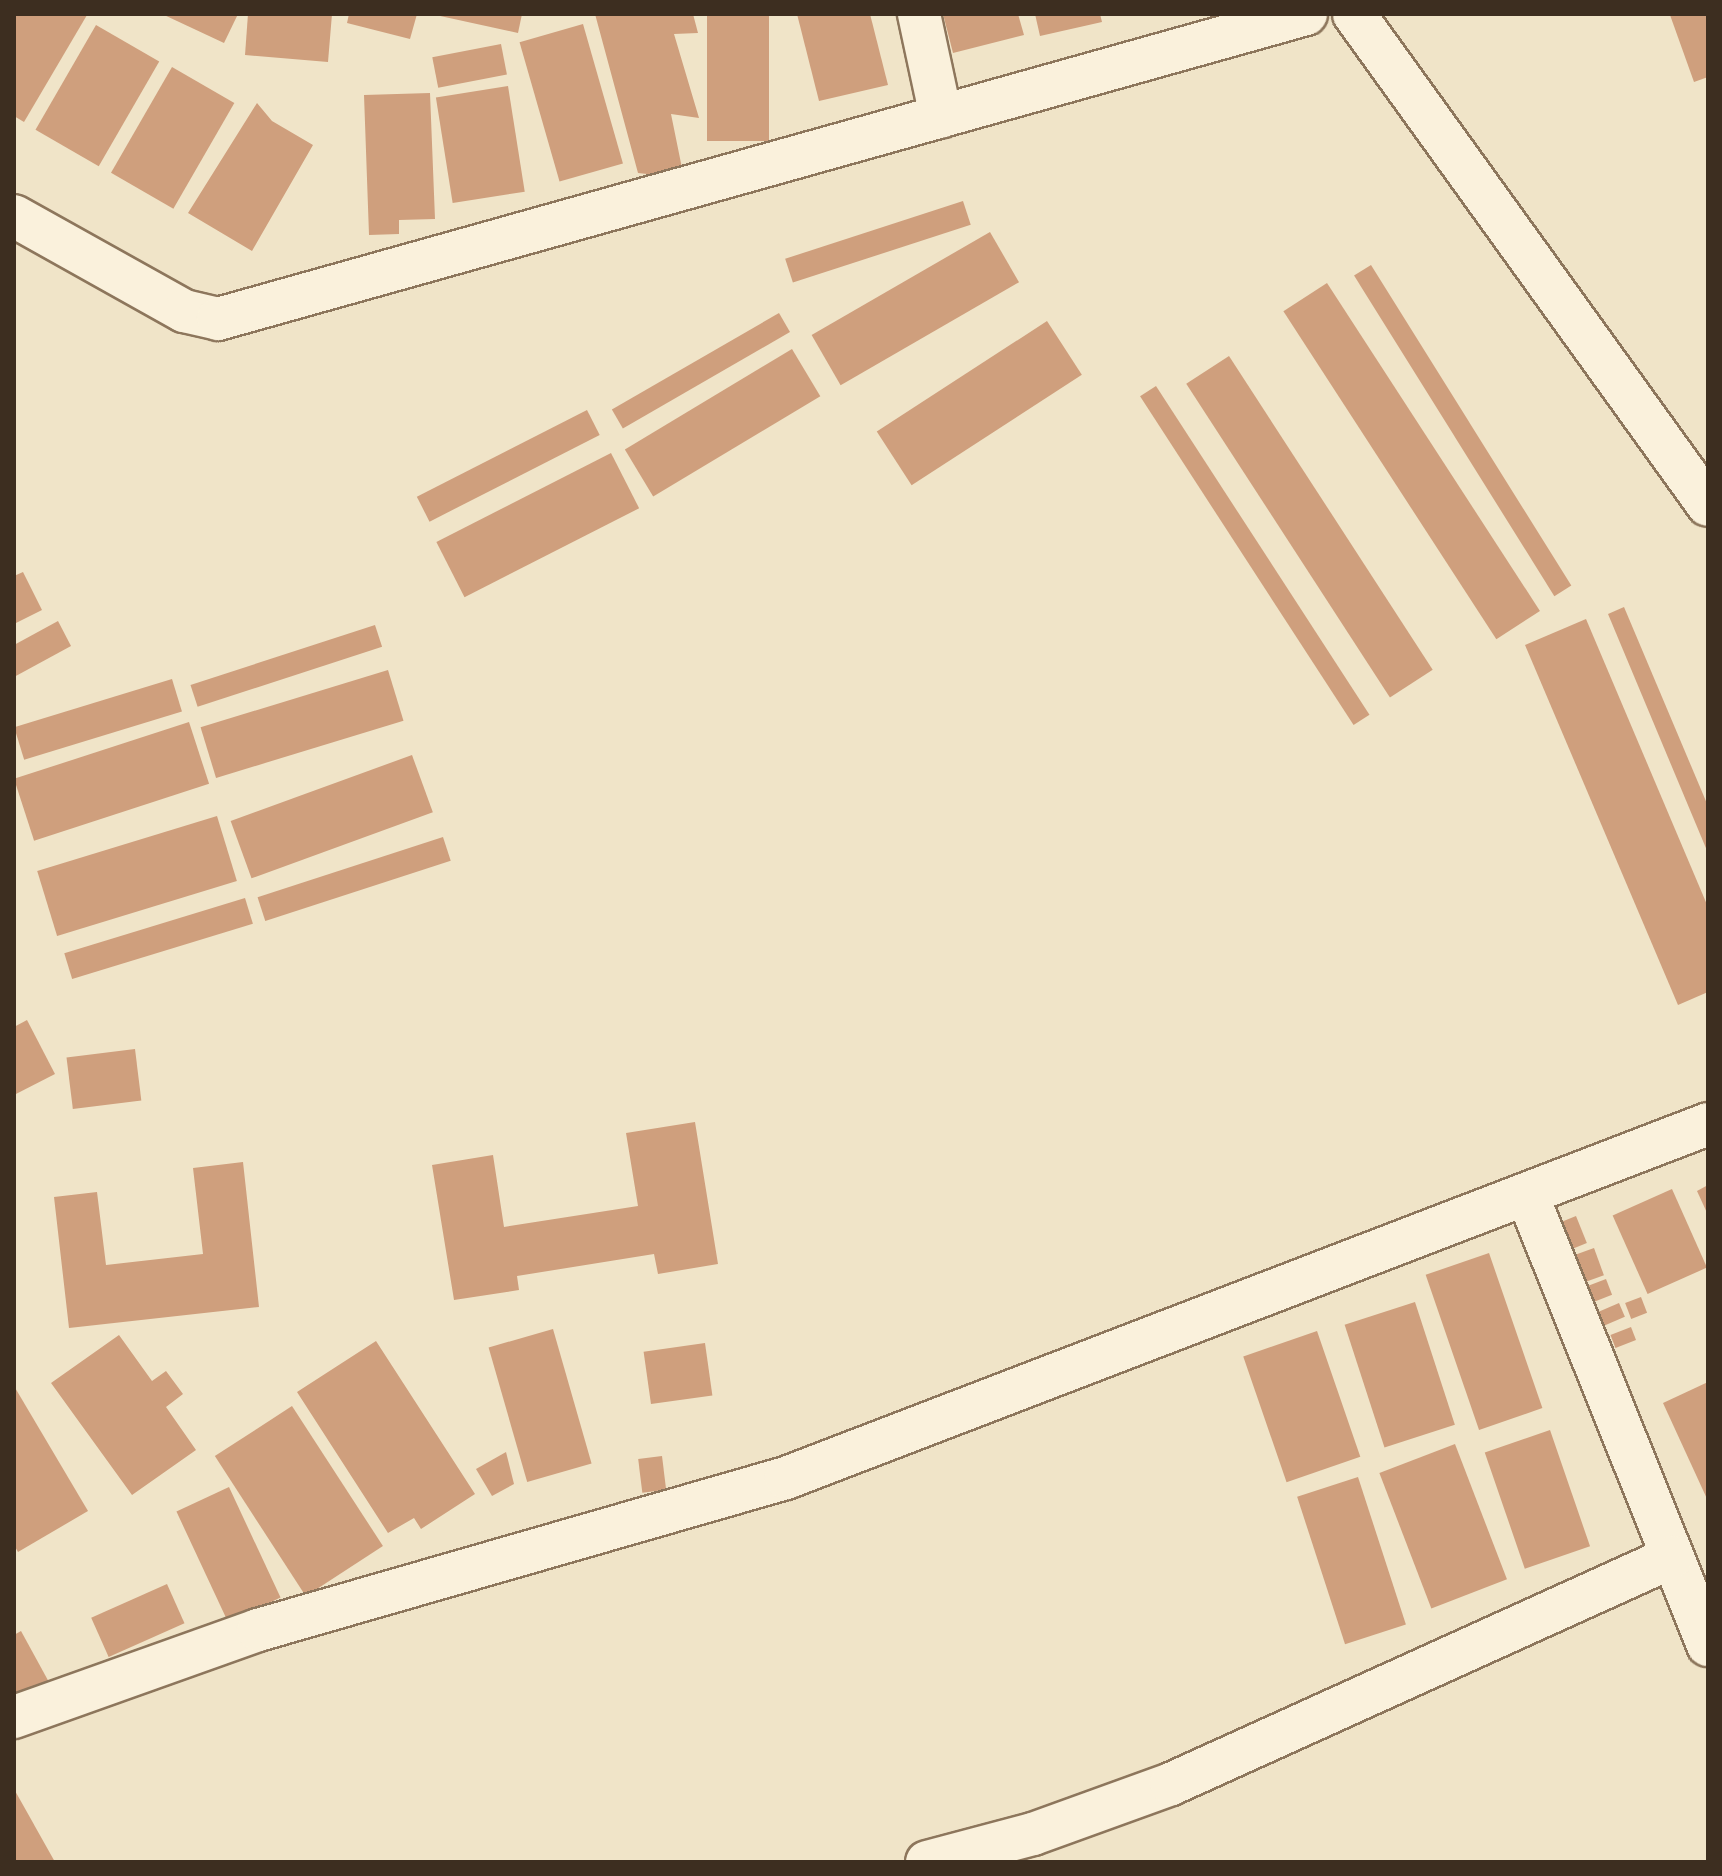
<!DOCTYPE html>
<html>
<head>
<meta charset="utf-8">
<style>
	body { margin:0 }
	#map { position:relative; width:1722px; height:1876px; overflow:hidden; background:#f0e4c8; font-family:"Crimson Pro",serif }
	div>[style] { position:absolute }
	.building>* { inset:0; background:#cf9f7d; transform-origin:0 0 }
	.roads { filter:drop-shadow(2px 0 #8d765c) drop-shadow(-2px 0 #8d765c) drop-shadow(0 2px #8d765c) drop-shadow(0 -2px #8d765c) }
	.street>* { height:42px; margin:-21px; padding:0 21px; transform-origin:21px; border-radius:21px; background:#faf1dc }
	span { translate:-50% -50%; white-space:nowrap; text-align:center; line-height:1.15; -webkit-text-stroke:7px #f7eed8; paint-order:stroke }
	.frame { position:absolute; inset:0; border:16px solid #3d2e20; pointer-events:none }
</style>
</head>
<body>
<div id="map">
	<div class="building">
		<div style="clip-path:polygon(14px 14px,87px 15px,24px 122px,14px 116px)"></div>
		<div style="clip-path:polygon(162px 14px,238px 14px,224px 43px)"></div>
		<div style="clip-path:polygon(248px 14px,332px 14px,328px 62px,245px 55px)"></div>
		<div style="clip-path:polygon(349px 14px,417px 14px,410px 39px,347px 23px)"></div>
		<div style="clip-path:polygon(431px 14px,522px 14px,518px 33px)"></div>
		<div style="clip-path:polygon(595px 14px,693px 14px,698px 33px,674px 34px,699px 118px,671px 114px,684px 178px,638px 173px)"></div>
		<div style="left:707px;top:14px;width:62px;height:127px"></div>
		<div style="clip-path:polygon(797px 14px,870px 14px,888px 85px,819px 101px)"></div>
		<div style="clip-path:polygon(943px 14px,1018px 14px,1024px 35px,953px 53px)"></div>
		<div style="clip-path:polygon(1035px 14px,1100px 14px,1102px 22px,1040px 36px)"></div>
		<div style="clip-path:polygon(1708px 14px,1708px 77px,1694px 82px,1670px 15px)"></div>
		<div style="left:583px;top:24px;width:145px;height:66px;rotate:74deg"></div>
		<div style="left:96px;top:25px;width:73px;height:121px;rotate:30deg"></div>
		<div style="left:501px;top:44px;width:31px;height:70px;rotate:79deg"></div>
		<div style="left:172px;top:67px;width:72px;height:122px;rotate:30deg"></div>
		<div style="left:508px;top:86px;width:107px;height:73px;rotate:81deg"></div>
		<div style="clip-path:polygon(430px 93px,435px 219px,399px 220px,399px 234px,369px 235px,364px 95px)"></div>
		<div style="clip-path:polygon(257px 103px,272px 121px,313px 145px,252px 251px,188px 213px)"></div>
		<div style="left:963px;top:201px;width:25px;height:187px;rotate:72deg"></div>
		<div style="left:990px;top:232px;width:58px;height:206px;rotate:60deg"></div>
		<div style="left:1371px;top:265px;width:378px;height:20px;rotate:58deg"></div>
		<div style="left:1327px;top:283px;width:391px;height:52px;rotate:57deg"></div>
		<div style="left:779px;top:313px;width:22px;height:193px;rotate:60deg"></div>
		<div style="left:1047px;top:321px;width:64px;height:203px;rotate:57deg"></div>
		<div style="left:792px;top:349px;width:55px;height:195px;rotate:59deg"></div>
		<div style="left:1229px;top:356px;width:374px;height:51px;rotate:57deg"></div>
		<div style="left:1156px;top:386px;width:392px;height:19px;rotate:57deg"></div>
		<div style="left:587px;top:410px;width:28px;height:191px;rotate:63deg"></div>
		<div style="left:611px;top:453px;width:62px;height:196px;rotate:63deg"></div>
		<div style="clip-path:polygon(23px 572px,42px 610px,14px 624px,14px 576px)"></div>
		<div style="clip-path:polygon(1624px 607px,1708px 806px,1708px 853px,1608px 614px)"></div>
		<div style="clip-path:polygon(1586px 619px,1708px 907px,1708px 992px,1678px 1005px,1525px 645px)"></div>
		<div style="clip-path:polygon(58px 621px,71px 646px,14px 677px,14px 645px)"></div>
		<div style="left:375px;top:625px;width:23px;height:194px;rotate:72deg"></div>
		<div style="left:388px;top:670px;width:53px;height:196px;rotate:73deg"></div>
		<div style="left:172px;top:679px;width:34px;height:165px;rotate:73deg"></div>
		<div style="left:189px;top:722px;width:65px;height:184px;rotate:72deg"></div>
		<div style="left:412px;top:755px;width:61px;height:193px;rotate:70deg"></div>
		<div style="left:217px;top:816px;width:68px;height:188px;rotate:73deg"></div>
		<div style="left:443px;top:837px;width:25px;height:195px;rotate:72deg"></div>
		<div style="left:245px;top:898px;width:27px;height:189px;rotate:73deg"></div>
		<div style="clip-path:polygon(27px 1020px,55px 1074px,14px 1095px,14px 1027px)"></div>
		<div style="left:135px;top:1049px;width:52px;height:69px;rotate:83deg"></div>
		<div style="clip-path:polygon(695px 1122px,718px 1264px,658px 1274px,654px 1254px,517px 1276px,519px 1290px,454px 1300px,432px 1165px,493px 1155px,504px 1227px,638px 1206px,626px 1133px)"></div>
		<div style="clip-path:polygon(243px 1162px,259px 1307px,69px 1328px,54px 1197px,97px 1192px,106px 1265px,203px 1254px,193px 1168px)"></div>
		<div style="clip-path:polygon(1708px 1185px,1708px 1215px,1697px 1191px)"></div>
		<div style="left:1672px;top:1189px;width:86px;height:65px;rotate:66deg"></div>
		<div style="left:1576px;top:1216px;width:29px;height:22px;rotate:68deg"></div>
		<div style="left:1594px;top:1248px;width:29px;height:28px;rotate:70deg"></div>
		<div style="left:1489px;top:1253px;width:164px;height:67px;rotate:71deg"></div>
		<div style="left:1606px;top:1279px;width:17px;height:26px;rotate:69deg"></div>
		<div style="left:1641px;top:1297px;width:17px;height:17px;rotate:69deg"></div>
		<div style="left:1415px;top:1302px;width:129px;height:74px;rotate:72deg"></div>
		<div style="left:1619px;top:1303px;width:15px;height:24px;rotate:67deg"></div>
		<div style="left:1631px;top:1327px;width:14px;height:22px;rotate:69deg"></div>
		<div style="left:553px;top:1329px;width:140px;height:67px;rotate:74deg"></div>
		<div style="left:1317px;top:1331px;width:133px;height:78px;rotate:71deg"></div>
		<div style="clip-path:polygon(119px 1335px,152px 1381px,166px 1371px,183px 1394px,166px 1407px,196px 1450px,132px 1495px,51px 1383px)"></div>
		<div style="clip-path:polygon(376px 1341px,475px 1494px,421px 1529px,414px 1518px,388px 1533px,297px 1392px)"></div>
		<div style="left:705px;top:1343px;width:53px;height:62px;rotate:82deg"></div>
		<div style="clip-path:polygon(1708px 1382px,1708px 1501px,1663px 1403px)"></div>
		<div style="clip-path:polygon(14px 1386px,88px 1511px,18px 1552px,14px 1545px)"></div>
		<div style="left:292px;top:1406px;width:167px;height:92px;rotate:57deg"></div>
		<div style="left:1550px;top:1430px;width:123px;height:69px;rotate:71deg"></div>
		<div style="left:1455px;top:1444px;width:145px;height:81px;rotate:69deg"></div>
		<div style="clip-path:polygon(506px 1452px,514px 1484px,492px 1496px,476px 1469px)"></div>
		<div style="left:662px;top:1456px;width:34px;height:24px;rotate:83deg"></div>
		<div style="left:1358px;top:1477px;width:155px;height:64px;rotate:72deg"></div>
		<div style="left:229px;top:1487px;width:122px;height:58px;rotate:65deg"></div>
		<div style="left:167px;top:1584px;width:43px;height:83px;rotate:66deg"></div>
		<div style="clip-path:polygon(21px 1631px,50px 1684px,14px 1699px,14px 1635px)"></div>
		<div style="clip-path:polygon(14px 1789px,55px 1862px,14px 1862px)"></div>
	</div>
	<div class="roads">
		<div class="street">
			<div style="left:919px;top:14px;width:105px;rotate:77.9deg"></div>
			<div style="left:1354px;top:14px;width:605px;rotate:54.21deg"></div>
			<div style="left:14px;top:216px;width:195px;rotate:29.2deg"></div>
			<div style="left:184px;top:311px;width:35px;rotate:13deg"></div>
			<div style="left:218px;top:319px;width:1130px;rotate:-15.66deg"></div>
			<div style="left:1528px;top:1197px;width:483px;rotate:68.1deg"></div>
			<div style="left:14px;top:1717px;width:259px;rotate:-19.6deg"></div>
			<div style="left:258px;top:1630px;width:549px;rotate:-16.06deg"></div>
			<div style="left:786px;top:1478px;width:988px;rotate:-21deg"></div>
			<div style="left:927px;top:1862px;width:110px;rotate:-14.8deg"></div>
			<div style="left:1033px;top:1834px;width:147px;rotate:-19.9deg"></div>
			<div style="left:1171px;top:1784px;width:550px;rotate:-24.37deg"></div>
		</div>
	</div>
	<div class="frame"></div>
</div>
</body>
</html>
